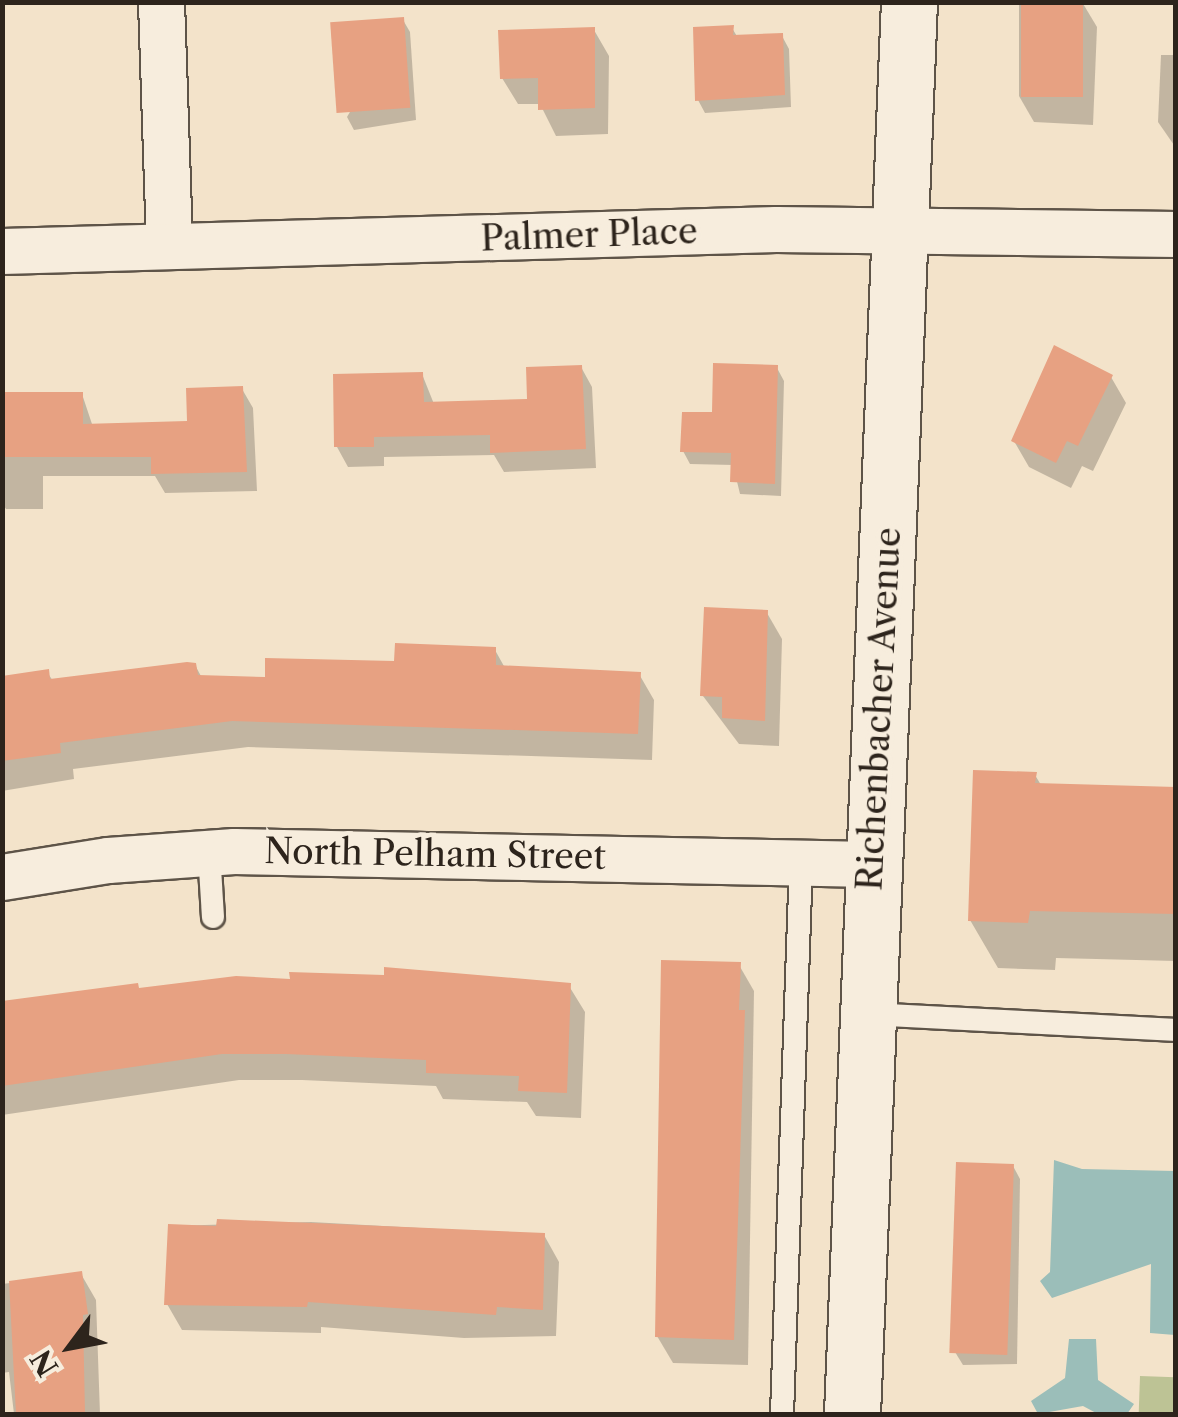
<!DOCTYPE html>
<html>
<head>
<meta charset="utf-8">
<style>
	body { margin:0 }
	#map { position:relative; width:1178px; height:1417px; overflow:hidden; background:#f3e3ca; font-family:"Libre Caslon Text",serif }
	div>[style] { position:absolute }
	.green>* { inset:0; background:#bdc395; transform-origin:0 0 }
	.water>* { inset:0; background:#9bbeb9 }
	.shadow>* { inset:0; background:#0003 }
	.building>* { inset:0; background:#e7a182; transform-origin:0 0 }
	.roads { filter:drop-shadow(2px 0 #5e5448) drop-shadow(-2px 0 #5e5448) drop-shadow(0 2px #5e5448) drop-shadow(0 -2px #5e5448) }
	.lane>* { height:22px; margin:-11px; padding:0 11px; transform-origin:11px; border-radius:11px; background:#f7eddd }
	.street>* { height:45px; margin:-22.5px; padding:0 22.5px; transform-origin:22.5px; border-radius:22.5px; background:#f7eddd }
	.secondary>* { height:55px; margin:-27.5px; padding:0 27.5px; transform-origin:27.5px; border-radius:27.5px; background:#f7eddd }
	span { translate:-50% -50%; white-space:nowrap; text-align:center; line-height:1.15; -webkit-text-stroke:9px #f7eddd; paint-order:stroke }
	.street-label { font-size:35px; color:#2d241c }
	.frame { position:absolute; inset:0; border:5px solid #2d241c; pointer-events:none }
	.north { position:absolute; left:20px; top:1297px; width:100px; height:100px; -webkit-text-stroke:8px #f7eddd; paint-order:stroke; rotate:238deg; font-size:28px; font-weight:700; line-height:40px; text-align:center; color:#2d241c }
	.north::after { content:''; display:block; margin:auto; width:35px; height:45px; background:#2d241c; clip-path:polygon(50% 0,100% 100%,50% 72%,0 100%) }
</style>
</head>
<body>
<div id="map">
	<div class="green">
		<div style="left:1140px;top:1376px;width:35px;height:38px;rotate:2deg"></div>
	</div>
	<div class="water">
		<div style="clip-path:polygon(1054px 1160px,1082px 1169px,1175px 1171px,1175px 1335px,1150px 1333px,1151px 1264px,1052px 1298px,1040px 1281px,1050px 1272px)"></div>
		<div style="clip-path:polygon(1069px 1339px,1096px 1339px,1098px 1380px,1134px 1404px,1127px 1414px,1098px 1414px,1083px 1406px,1038px 1414px,1031px 1401px,1065px 1378px)"></div>
	</div>
	<div class="shadow">
		<div style="clip-path:polygon(1019px 2px,1082px 2px,1097px 27px,1093px 125px,1034px 122px,1019px 96px)"></div>
		<div style="clip-path:polygon(403px 20px,410px 32px,416px 120px,354px 130px,347px 117px)"></div>
		<div style="clip-path:polygon(732px 28px,738px 38px,782px 36px,789px 49px,791px 107px,705px 113px,698px 100px)"></div>
		<div style="clip-path:polygon(594px 30px,609px 56px,608px 134px,556px 136px,540px 104px,518px 104px,502px 78px)"></div>
		<div style="clip-path:polygon(1161px 55px,1176px 55px,1176px 148px,1158px 122px)"></div>
		<div style="clip-path:polygon(581px 367px,592px 387px,596px 468px,504px 472px,494px 455px,384px 457px,384px 466px,348px 467px,337px 447px,422px 374px,434px 404px,529px 401px)"></div>
		<div style="clip-path:polygon(777px 368px,784px 381px,781px 496px,740px 494px,733px 465px,690px 464px,683px 451px,715px 415px)"></div>
		<div style="clip-path:polygon(1111px 377px,1126px 403px,1093px 471px,1082px 466px,1071px 488px,1029px 467px,1014px 441px)"></div>
		<div style="clip-path:polygon(242px 389px,253px 408px,257px 491px,165px 493px,155px 476px,43px 476px,43px 509px,6px 509px,2px 503px,2px 395px,82px 394px,93px 427px,189px 423px)"></div>
		<div style="clip-path:polygon(767px 613px,782px 639px,779px 746px,739px 744px,703px 696px)"></div>
		<div style="clip-path:polygon(495px 650px,505px 668px,639px 674px,654px 700px,652px 760px,248px 747px,73px 769px,74px 779px,2px 791px,2px 679px,47px 672px,53px 681px,195px 665px,202px 678px,268px 679px)"></div>
		<div style="clip-path:polygon(1035px 775px,1041px 785px,1176px 790px,1176px 961px,1056px 958px,1055px 970px,998px 968px,970px 920px)"></div>
		<div style="clip-path:polygon(739px 965px,754px 991px,748px 1365px,673px 1363px,657px 1336px)"></div>
		<div style="clip-path:polygon(236px 979px,569px 986px,585px 1012px,581px 1118px,536px 1116px,527px 1102px,443px 1099px,436px 1086px,302px 1080px,239px 1080px,2px 1115px,2px 1006px)"></div>
		<div style="clip-path:polygon(1013px 1166px,1020px 1179px,1017px 1364px,963px 1365px,955px 1352px)"></div>
		<div style="clip-path:polygon(311px 1222px,544px 1235px,559px 1262px,556px 1336px,464px 1338px,321px 1327px,321px 1333px,182px 1330px,167px 1304px,170px 1226px)"></div>
		<div style="clip-path:polygon(81px 1274px,96px 1300px,100px 1414px,14px 1414px,9px 1372px,2px 1373px,2px 1284px)"></div>
	</div>
	<div class="building">
		<div style="left:1021px;top:2px;width:62px;height:95px"></div>
		<div style="left:404px;top:17px;width:91px;height:74px;rotate:86deg"></div>
		<div style="clip-path:polygon(734px 25px,733px 35px,783px 33px,785px 95px,695px 101px,693px 27px)"></div>
		<div style="clip-path:polygon(595px 27px,595px 108px,538px 110px,538px 78px,500px 79px,498px 30px)"></div>
		<div style="clip-path:polygon(1054px 345px,1113px 375px,1078px 446px,1067px 441px,1056px 463px,1011px 441px)"></div>
		<div style="clip-path:polygon(713px 363px,778px 365px,775px 484px,730px 482px,731px 453px,680px 452px,682px 412px,712px 412px)"></div>
		<div style="clip-path:polygon(582px 365px,586px 449px,490px 453px,490px 435px,374px 437px,374px 447px,334px 447px,333px 374px,423px 372px,424px 402px,527px 399px,526px 367px)"></div>
		<div style="clip-path:polygon(243px 386px,247px 472px,151px 474px,151px 457px,2px 457px,2px 392px,83px 392px,83px 424px,187px 421px,186px 388px)"></div>
		<div style="clip-path:polygon(704px 607px,768px 610px,765px 721px,722px 718px,722px 697px,700px 696px)"></div>
		<div style="clip-path:polygon(395px 643px,496px 647px,496px 665px,641px 672px,638px 734px,232px 721px,60px 743px,61px 753px,2px 761px,2px 676px,49px 669px,50px 679px,187px 662px,196px 663px,198px 675px,265px 677px,265px 658px,394px 661px)"></div>
		<div style="clip-path:polygon(973px 770px,1037px 772px,1035px 783px,1176px 787px,1176px 914px,1030px 911px,1028px 923px,968px 921px)"></div>
		<div style="clip-path:polygon(661px 960px,741px 962px,739px 1010px,745px 1010px,734px 1340px,655px 1337px)"></div>
		<div style="clip-path:polygon(384px 967px,571px 983px,567px 1093px,518px 1091px,519px 1076px,426px 1073px,426px 1060px,286px 1054px,222px 1054px,2px 1086px,2px 1001px,138px 983px,139px 988px,236px 976px,290px 979px,289px 972px,384px 975px)"></div>
		<div style="left:956px;top:1162px;width:58px;height:191px;rotate:2deg"></div>
		<div style="clip-path:polygon(217px 1219px,545px 1233px,543px 1310px,497px 1307px,496px 1315px,308px 1302px,307px 1307px,164px 1305px,168px 1224px,216px 1226px)"></div>
		<div style="clip-path:polygon(82px 1271px,88px 1314px,83px 1315px,85px 1414px,16px 1414px,9px 1281px)"></div>
	</div>
	<div class="roads">
		<div class="lane">
			<div style="left:209px;top:852px;width:65px;rotate:86.5deg"></div>
			<div style="left:870px;top:1014px;width:306px;rotate:3deg"></div>
			<div style="left:782px;top:1414px;width:552px;rotate:-88.03deg"></div>
		</div>
		<div class="street">
			<div style="left:161px;top:2px;width:242px;rotate:88.1deg"></div>
			<div style="left:2px;top:251px;width:774px;rotate:-1.63deg"></div>
			<div style="left:776px;top:229px;width:400px;rotate:0.7deg"></div>
			<div style="left:2px;top:877px;width:107px;rotate:-9.1deg"></div>
			<div style="left:108px;top:860px;width:126px;rotate:-4.1deg"></div>
			<div style="left:234px;top:851px;width:636px;rotate:1.17deg"></div>
		</div>
		<div class="secondary">
			<div style="left:852px;top:1414px;width:1413px;rotate:-87.69deg"></div>
		</div>
	</div>
	<div class="street-label">
		<span style="left:589px;top:235px;rotate:-2deg">Palmer Place</span>
		<span style="left:879px;top:709px;rotate:-87deg">Richenbacher Avenue</span>
		<span style="left:435px;top:854px;rotate:1deg">North Pelham Street</span>
	</div>
	<div class="frame"></div>
	<div class="north">N</div>
</div>
</body>
</html>
